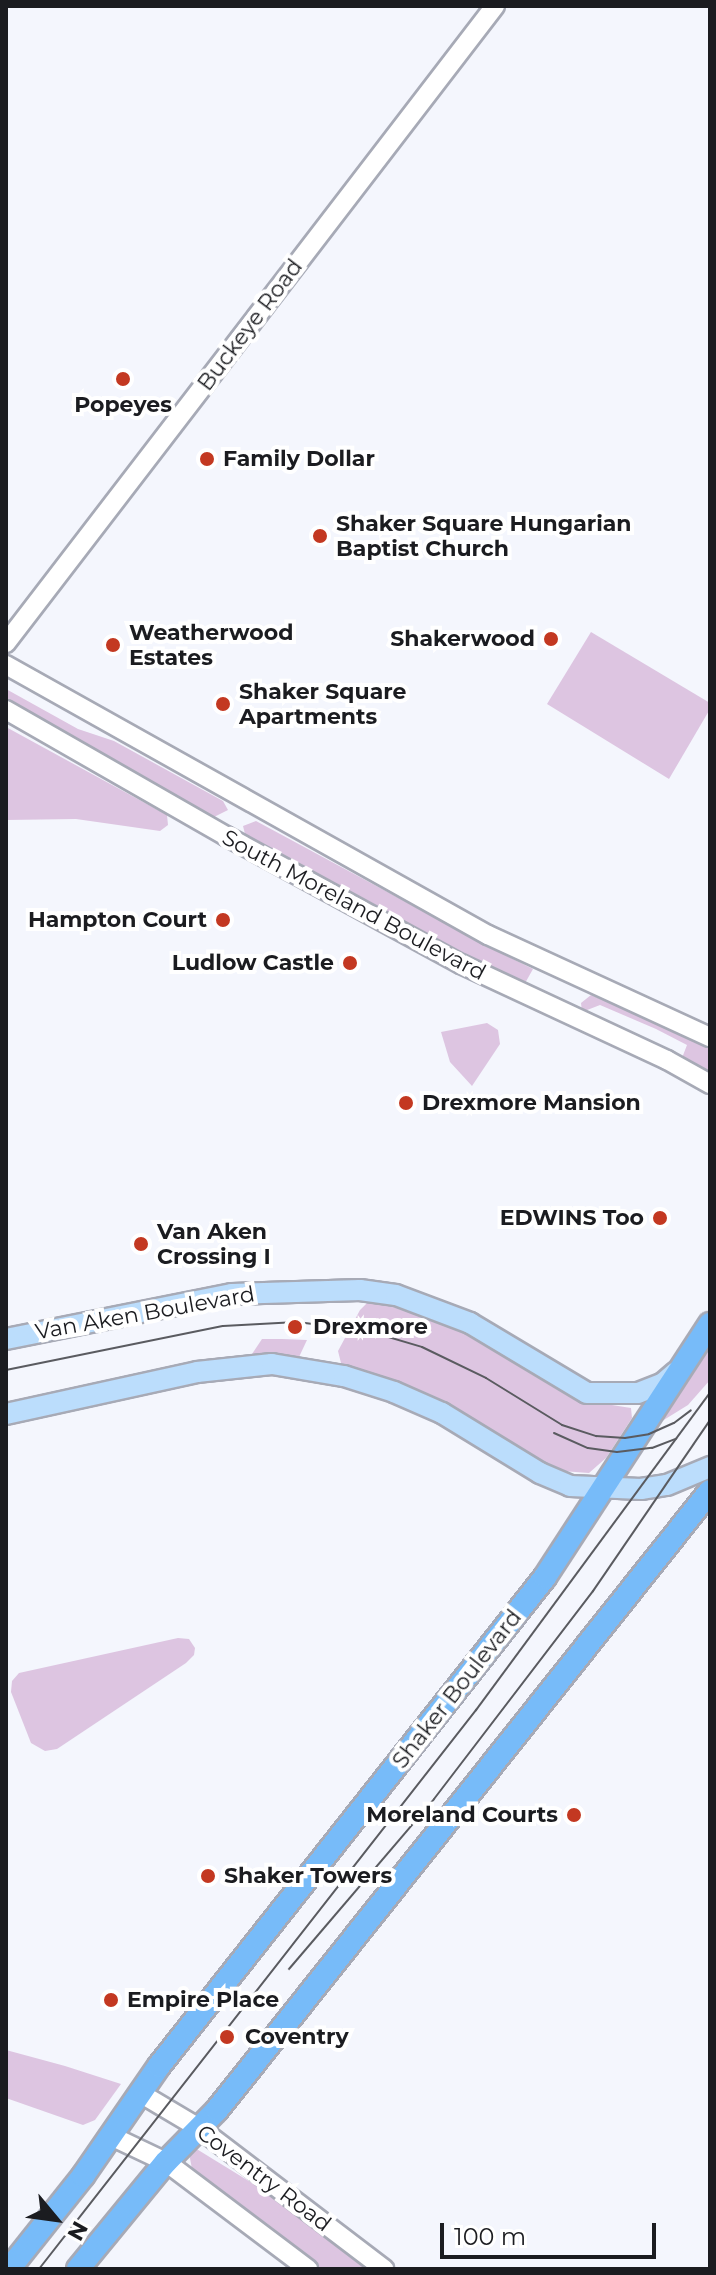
<!DOCTYPE html>
<html>
<head>
<meta charset="utf-8">
<style>
	body { margin:0 }
	#map { position:relative; width:716px; height:2275px; overflow:hidden; background:#f4f6fd; font-family:Montserrat,sans-serif }
	div>[style] { position:absolute }
	.green>* { inset:0; background:#ddc5e1 }
	.roads { filter:drop-shadow(2px 0 #a7aab6) drop-shadow(-2px 0 #a7aab6) drop-shadow(0 2px #a7aab6) drop-shadow(0 -2px #a7aab6) }
	.tertiary>* { height:18px; margin:-9px; padding:0 9px; transform-origin:9px; border-radius:9px; background:#fff }
	.secondary>* { height:20px; margin:-10px; padding:0 10px; transform-origin:10px; border-radius:10px; background:#bbddfc }
	.primary>* { height:22px; margin:-11px; padding:0 11px; transform-origin:11px; border-radius:11px; background:#77bbf9 }
	.tram>* { height:2px; margin:-1px; padding:0 1px; transform-origin:1px; border-radius:1px; background:#5a5b60 }
	.dots>* { width:22px; height:22px; translate:-50% -50%; box-sizing:border-box; border:4px solid #fff; border-radius:50% }
	span { translate:-50% -50%; white-space:nowrap; text-align:center; line-height:1.15; -webkit-text-stroke:8px #fff; paint-order:stroke }
	.street-label { font-size:22px; color:#1b1c20 }
	.poi-label { font-size:22px; color:#1b1c20; font-weight:700 }
	.left { translate:0 -50%; text-align:left }
	.right { translate:-100% -50%; text-align:right }
	.frame { position:absolute; inset:0; border:8px solid #1b1c20; pointer-events:none }
	.north { position:absolute; left:16px; top:2179px; width:80px; height:80px; -webkit-text-stroke:6px #fff; paint-order:stroke; rotate:119deg; font-size:22px; font-weight:700; line-height:32px; text-align:center; color:#1b1c20 }
	.north::after { content:''; display:block; margin:auto; width:28px; height:36px; background:#1b1c20; clip-path:polygon(50% 0,100% 100%,50% 72%,0 100%) }
	.scale { position:absolute; left:440px; top:2223px; width:216px; height:36px; box-sizing:border-box; border:4px solid #1b1c20; border-top:0; padding-left:10px; font-size:24px; line-height:28px; white-space:nowrap; color:#1b1c20; -webkit-text-stroke:6px #fff; paint-order:stroke }
</style>
</head>
<body>
<div id="map">
	<div class="green">
		<div style="clip-path:polygon(591px 632px,710px 703px,710px 709px,669px 779px,547px 704px)"></div>
		<div style="clip-path:polygon(6px 689px,78px 729px,114px 741px,223px 801px,228px 810px,214px 817px,6px 701px)"></div>
		<div style="clip-path:polygon(6px 727px,167px 815px,168px 825px,160px 831px,76px 819px,6px 820px)"></div>
		<div style="clip-path:polygon(256px 821px,495px 950px,533px 969px,524px 985px,478px 962px,245px 834px,243px 826px)"></div>
		<div style="clip-path:polygon(591px 995px,710px 1046px,710px 1074px,682px 1058px,687px 1045px,656px 1029px,600px 1005px,582px 1012px,581px 1003px)"></div>
		<div style="clip-path:polygon(487px 1023px,498px 1030px,500px 1044px,472px 1086px,450px 1062px,441px 1032px)"></div>
		<div style="clip-path:polygon(376px 1301px,455px 1328px,493px 1347px,580px 1400px,631px 1408px,632px 1418px,606px 1458px,589px 1473px,562px 1471px,536px 1460px,434px 1398px,341px 1363px,338px 1351px,360px 1310px,367px 1303px)"></div>
		<div style="clip-path:polygon(262px 1339px,282px 1339px,307px 1340px,299px 1357px,253px 1358px,252px 1354px)"></div>
		<div style="clip-path:polygon(710px 1343px,710px 1380px,688px 1405px,654px 1426px)"></div>
		<div style="clip-path:polygon(178px 1638px,189px 1639px,195px 1648px,194px 1655px,186px 1663px,57px 1749px,45px 1751px,31px 1743px,11px 1692px,12px 1681px,19px 1673px)"></div>
		<div style="clip-path:polygon(6px 2050px,65px 2066px,121px 2084px,95px 2120px,83px 2125px,6px 2098px)"></div>
		<div style="clip-path:polygon(195px 2148px,283px 2202px,370px 2269px,319px 2269px,192px 2169px,189px 2153px)"></div>
	</div>
	<div class="roads">
		<div class="tertiary">
			<div style="left:6px;top:643px;width:803px;rotate:-52.49deg"></div>
			<div style="left:6px;top:665px;width:552px;rotate:29.26deg"></div>
			<div style="left:488px;top:935px;width:244px;rotate:24.7deg"></div>
			<div style="left:6px;top:710px;width:254px;rotate:29.8deg"></div>
			<div style="left:226px;top:836px;width:268px;rotate:28.6deg"></div>
			<div style="left:461px;top:964px;width:227px;rotate:25deg"></div>
			<div style="left:667px;top:1060px;width:49px;rotate:29.2deg"></div>
			<div style="left:140px;top:2093px;width:69px;rotate:30.7deg"></div>
			<div style="left:199px;top:2128px;width:233px;rotate:37.3deg"></div>
			<div style="left:111px;top:2136px;width:61px;rotate:25.3deg"></div>
			<div style="left:166px;top:2162px;width:178px;rotate:37deg"></div>
		</div>
		<div class="secondary">
			<div style="left:6px;top:1339px;width:230px;rotate:-11.3deg"></div>
			<div style="left:232px;top:1294px;width:128px;rotate:-1.8deg"></div>
			<div style="left:360px;top:1290px;width:36px;rotate:8deg"></div>
			<div style="left:396px;top:1295px;width:79px;rotate:20.7deg"></div>
			<div style="left:470px;top:1323px;width:136px;rotate:30.9deg"></div>
			<div style="left:587px;top:1393px;width:51px"></div>
			<div style="left:638px;top:1393px;width:26px;rotate:-21deg"></div>
			<div style="left:662px;top:1384px;width:18px;rotate:-41deg"></div>
			<div style="left:6px;top:1414px;width:196px;rotate:-12.4deg"></div>
			<div style="left:197px;top:1372px;width:75px;rotate:-6.1deg"></div>
			<div style="left:272px;top:1364px;width:73px;rotate:9.5deg"></div>
			<div style="left:344px;top:1376px;width:52px;rotate:17.7deg"></div>
			<div style="left:394px;top:1392px;width:52px;rotate:23.6deg"></div>
			<div style="left:442px;top:1413px;width:115px;rotate:31.5deg"></div>
			<div style="left:540px;top:1473px;width:33px;rotate:23deg"></div>
			<div style="left:570px;top:1486px;width:71px;rotate:2.4deg"></div>
			<div style="left:641px;top:1489px;width:26px;rotate:-9deg"></div>
			<div style="left:667px;top:1485px;width:47px;rotate:-22.7deg"></div>
		</div>
		<div class="primary">
			<div style="left:9px;top:2269px;width:119px;rotate:-51.5deg"></div>
			<div style="left:83px;top:2176px;width:134px;rotate:-55.4deg"></div>
			<div style="left:159px;top:2066px;width:623px;rotate:-51.71deg"></div>
			<div style="left:545px;top:1577px;width:302px;rotate:-56.9deg"></div>
			<div style="left:78px;top:2269px;width:139px;rotate:-50.6deg"></div>
			<div style="left:166px;top:2162px;width:73px;rotate:-45.6deg"></div>
			<div style="left:217px;top:2110px;width:791px;rotate:-51.46deg"></div>
		</div>
	</div>
	<div class="tram">
		<div style="left:6px;top:1370px;width:221px;rotate:-11.5deg"></div>
		<div style="left:223px;top:1326px;width:74px;rotate:-3.1deg"></div>
		<div style="left:297px;top:1322px;width:72px;rotate:7.2deg"></div>
		<div style="left:368px;top:1331px;width:56px;rotate:16.5deg"></div>
		<div style="left:422px;top:1347px;width:71px;rotate:25.8deg"></div>
		<div style="left:486px;top:1378px;width:89px;rotate:31.7deg"></div>
		<div style="left:562px;top:1425px;width:36px;rotate:18deg"></div>
		<div style="left:596px;top:1436px;width:29px;rotate:4deg"></div>
		<div style="left:625px;top:1438px;width:24px;rotate:-9deg"></div>
		<div style="left:649px;top:1434px;width:27px;rotate:-24deg"></div>
		<div style="left:674px;top:1423px;width:21px;rotate:-37deg"></div>
		<div style="left:554px;top:1433px;width:37px;rotate:24deg"></div>
		<div style="left:588px;top:1448px;width:29px;rotate:8deg"></div>
		<div style="left:617px;top:1452px;width:35px;rotate:-7deg"></div>
		<div style="left:652px;top:1448px;width:26px;rotate:-21deg"></div>
		<div style="left:289px;top:1969px;width:223px;rotate:-49.5deg"></div>
		<div style="left:434px;top:1799px;width:262px;rotate:-52.6deg"></div>
		<div style="left:593px;top:1591px;width:207px;rotate:-55.6deg"></div>
		<div style="left:39px;top:2269px;width:710px;rotate:-51.98deg"></div>
		<div style="left:476px;top:1710px;width:394px;rotate:-53.6deg"></div>
	</div>
	<div class="dots">
		<div style="left:123px;top:379px;background:#c33821"></div>
		<div style="left:207px;top:459px;background:#c33821"></div>
		<div style="left:320px;top:536px;background:#c33821"></div>
		<div style="left:551px;top:639px;background:#c33821"></div>
		<div style="left:113px;top:645px;background:#c33821"></div>
		<div style="left:223px;top:704px;background:#c33821"></div>
		<div style="left:223px;top:920px;background:#c33821"></div>
		<div style="left:350px;top:963px;background:#c33821"></div>
		<div style="left:406px;top:1103px;background:#c33821"></div>
		<div style="left:660px;top:1218px;background:#c33821"></div>
		<div style="left:141px;top:1244px;background:#c33821"></div>
		<div style="left:295px;top:1327px;background:#c33821"></div>
		<div style="left:574px;top:1815px;background:#c33821"></div>
		<div style="left:208px;top:1876px;background:#c33821"></div>
		<div style="left:111px;top:2000px;background:#c33821"></div>
		<div style="left:227px;top:2037px;background:#c33821"></div>
	</div>
	<div class="street-label">
		<span style="left:250px;top:325px;rotate:-53deg">Buckeye Road</span>
		<span style="left:354px;top:905px;rotate:28deg">South Moreland Boulevard</span>
		<span style="left:145px;top:1313px;rotate:-10deg">Van Aken Boulevard</span>
		<span style="left:457px;top:1689px;rotate:-52deg">Shaker Boulevard</span>
		<span style="left:264px;top:2178px;rotate:37deg">Coventry Road</span>
	</div>
	<div class="poi-label">
		<span style="left:123px;top:405px">Popeyes</span>
		<span class="left" style="left:223px;top:459px">Family Dollar</span>
		<span class="left" style="left:336px;top:536px">Shaker Square Hungarian<br>Baptist Church</span>
		<span class="left" style="left:129px;top:645px">Weatherwood<br>Estates</span>
		<span class="right" style="left:535px;top:639px">Shakerwood</span>
		<span class="left" style="left:239px;top:704px">Shaker Square<br>Apartments</span>
		<span class="right" style="left:207px;top:920px">Hampton Court</span>
		<span class="right" style="left:334px;top:963px">Ludlow Castle</span>
		<span class="left" style="left:422px;top:1103px">Drexmore Mansion</span>
		<span class="right" style="left:644px;top:1218px">EDWINS Too</span>
		<span class="left" style="left:157px;top:1244px">Van Aken<br>Crossing I</span>
		<span class="left" style="left:313px;top:1327px">Drexmore</span>
		<span class="right" style="left:558px;top:1815px">Moreland Courts</span>
		<span class="left" style="left:224px;top:1876px">Shaker Towers</span>
		<span class="left" style="left:127px;top:2000px">Empire Place</span>
		<span class="left" style="left:245px;top:2037px">Coventry</span>
	</div>
	<div class="frame"></div>
	<div class="north">N</div>
	<div class="scale">100 m</div>
</div>
</body>
</html>
